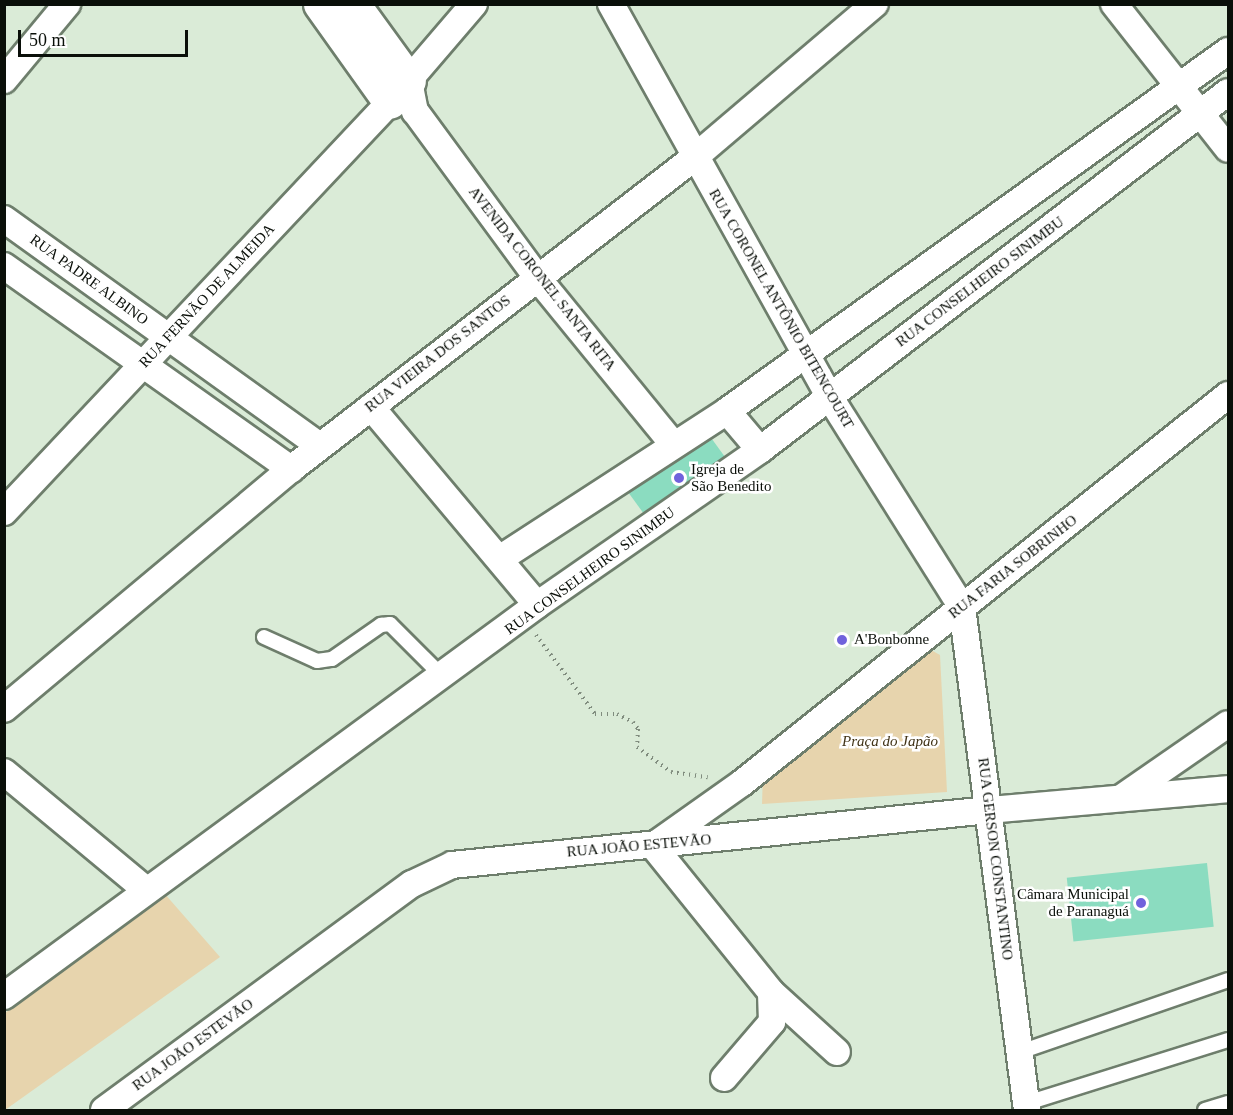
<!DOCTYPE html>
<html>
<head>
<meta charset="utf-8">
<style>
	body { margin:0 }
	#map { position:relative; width:1233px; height:1115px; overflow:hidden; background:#daebd7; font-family:"Times New Roman",serif }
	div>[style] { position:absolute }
	.green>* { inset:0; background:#e7d4ad }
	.building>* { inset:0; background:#8bdcc0; transform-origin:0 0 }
	.path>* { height:4px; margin-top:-2px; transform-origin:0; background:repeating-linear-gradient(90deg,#808c7e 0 1.5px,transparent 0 6px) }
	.roads { filter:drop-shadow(2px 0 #6e7e6c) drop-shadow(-2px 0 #6e7e6c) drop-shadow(0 2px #6e7e6c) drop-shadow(0 -2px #6e7e6c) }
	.service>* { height:14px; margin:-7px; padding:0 7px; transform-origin:7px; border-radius:7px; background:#fff }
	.minor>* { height:26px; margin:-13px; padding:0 13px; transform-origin:13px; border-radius:13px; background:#fff }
	.tertiary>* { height:33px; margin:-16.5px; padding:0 16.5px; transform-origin:16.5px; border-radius:16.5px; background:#fff }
	.dots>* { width:16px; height:16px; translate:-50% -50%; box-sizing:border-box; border:3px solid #fff; border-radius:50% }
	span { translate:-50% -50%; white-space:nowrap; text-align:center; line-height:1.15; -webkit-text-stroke:5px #fff; paint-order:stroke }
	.street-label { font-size:15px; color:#0a0f09 }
	.poi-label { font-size:15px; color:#0a0f09 }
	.left { translate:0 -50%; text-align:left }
	.right { translate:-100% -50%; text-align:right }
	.park-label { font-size:15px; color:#413317; font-style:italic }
	.frame { position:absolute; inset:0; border:6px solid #0a0f09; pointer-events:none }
	.scale { position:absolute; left:18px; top:30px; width:170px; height:27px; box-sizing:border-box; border:3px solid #0a0f09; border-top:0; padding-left:8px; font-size:18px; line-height:21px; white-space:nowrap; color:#0a0f09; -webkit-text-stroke:4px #fff; paint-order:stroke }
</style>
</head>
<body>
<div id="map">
	<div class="green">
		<div style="clip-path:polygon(924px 646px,940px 655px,947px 792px,762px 804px,763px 773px)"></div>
		<div style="clip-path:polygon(164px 893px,220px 957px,5px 1110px,5px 1013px)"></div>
	</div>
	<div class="building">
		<div style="left:709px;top:435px;width:34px;height:99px;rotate:54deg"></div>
		<div style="left:1207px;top:863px;width:64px;height:141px;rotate:84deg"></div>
	</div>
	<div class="path">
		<div style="left:536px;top:635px;width:99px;rotate:53.2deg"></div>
		<div style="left:595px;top:714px;width:22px"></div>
		<div style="left:617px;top:714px;width:18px;rotate:27deg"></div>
		<div style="left:633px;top:722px;width:9px;rotate:54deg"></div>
		<div style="left:638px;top:729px;width:18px;rotate:93deg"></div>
		<div style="left:637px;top:747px;width:42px;rotate:36.3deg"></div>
		<div style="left:671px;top:772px;width:37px;rotate:8deg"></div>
	</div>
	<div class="roads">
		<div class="service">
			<div style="left:264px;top:637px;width:58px;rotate:24.4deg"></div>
			<div style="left:317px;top:661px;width:15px;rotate:-8deg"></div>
			<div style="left:332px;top:659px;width:60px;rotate:-34.8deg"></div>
			<div style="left:381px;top:625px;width:9px;rotate:-6deg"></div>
			<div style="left:390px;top:624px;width:75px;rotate:45deg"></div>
			<div style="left:1020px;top:1052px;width:220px;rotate:-19.1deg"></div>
			<div style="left:1027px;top:1103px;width:211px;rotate:-17.4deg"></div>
			<div style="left:1205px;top:1110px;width:24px;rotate:-17deg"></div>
		</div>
		<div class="minor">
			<div style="left:611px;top:4px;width:449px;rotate:60.9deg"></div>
			<div style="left:829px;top:396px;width:249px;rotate:57.8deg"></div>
			<div style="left:962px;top:607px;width:507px;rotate:82.64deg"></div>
			<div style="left:1114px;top:4px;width:184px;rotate:51.8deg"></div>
			<div style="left:4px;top:80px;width:99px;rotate:-50.3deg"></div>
			<div style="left:409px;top:81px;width:31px;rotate:79deg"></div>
			<div style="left:415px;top:111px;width:205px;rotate:53.7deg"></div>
			<div style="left:536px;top:276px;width:217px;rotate:50.8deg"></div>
			<div style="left:4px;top:219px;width:389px;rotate:35.7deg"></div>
			<div style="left:4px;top:266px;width:352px;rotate:35.3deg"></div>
			<div style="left:371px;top:407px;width:258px;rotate:50deg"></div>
			<div style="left:727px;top:411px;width:51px;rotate:49.8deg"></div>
			<div style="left:4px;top:512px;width:563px;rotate:-46.73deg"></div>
			<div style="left:390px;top:102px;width:129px;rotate:-49.4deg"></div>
			<div style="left:501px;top:558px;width:270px;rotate:-33deg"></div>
			<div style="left:727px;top:411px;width:617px;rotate:-35.7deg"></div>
			<div style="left:4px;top:709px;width:374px;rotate:-39.9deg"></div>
			<div style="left:291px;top:469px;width:510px;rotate:-37.68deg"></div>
			<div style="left:695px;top:157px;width:236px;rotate:-40.4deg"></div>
			<div style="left:4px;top:772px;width:185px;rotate:39.7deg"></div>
			<div style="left:1124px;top:796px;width:126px;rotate:-34.7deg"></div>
			<div style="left:771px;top:992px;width:89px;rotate:42.3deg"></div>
			<div style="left:4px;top:996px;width:661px;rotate:-36.26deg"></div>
			<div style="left:537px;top:605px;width:272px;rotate:-34.8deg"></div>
			<div style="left:760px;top:450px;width:589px;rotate:-37.41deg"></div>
			<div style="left:724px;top:1078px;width:74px;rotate:-49.4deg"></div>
			<div style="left:772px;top:1022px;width:30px;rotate:-92deg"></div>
			<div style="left:771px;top:992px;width:188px;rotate:-128.9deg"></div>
			<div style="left:653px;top:846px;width:109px;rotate:-35.3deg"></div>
			<div style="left:742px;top:783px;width:622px;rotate:-38.6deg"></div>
			<div style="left:104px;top:1110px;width:382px;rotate:-36.3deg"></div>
			<div style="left:412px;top:884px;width:44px;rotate:-25.4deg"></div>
			<div style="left:452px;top:865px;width:540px;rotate:-5.85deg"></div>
			<div style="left:989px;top:810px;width:240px;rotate:-5deg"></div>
		</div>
		<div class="tertiary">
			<div style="left:320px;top:4px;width:120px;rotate:54.5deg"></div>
			<div style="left:353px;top:4px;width:95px;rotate:54deg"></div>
		</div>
	</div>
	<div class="dots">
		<div style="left:679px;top:478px;background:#7062dc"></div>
		<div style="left:842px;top:640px;background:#7062dc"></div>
		<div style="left:1141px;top:903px;background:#7062dc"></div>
	</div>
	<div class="street-label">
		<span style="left:542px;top:279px;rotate:52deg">AVENIDA CORONEL SANTA RITA</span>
		<span style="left:89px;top:280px;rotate:36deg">RUA PADRE ALBINO</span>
		<span style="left:980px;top:282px;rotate:-37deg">RUA CONSELHEIRO SINIMBU</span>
		<span style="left:207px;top:296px;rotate:-47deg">RUA FERNÃO DE ALMEIDA</span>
		<span style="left:781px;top:309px;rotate:60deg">RUA CORONEL ANTÔNIO BITENCOURT</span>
		<span style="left:438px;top:354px;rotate:-38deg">RUA VIEIRA DOS SANTOS</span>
		<span style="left:1013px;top:567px;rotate:-38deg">RUA FARIA SOBRINHO</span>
		<span style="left:590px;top:571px;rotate:-36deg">RUA CONSELHEIRO SINIMBU</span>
		<span style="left:639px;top:846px;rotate:-5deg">RUA JOÃO ESTEVÃO</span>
		<span style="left:995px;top:859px;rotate:83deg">RUA GERSON CONSTANTINO</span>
		<span style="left:193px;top:1045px;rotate:-36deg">RUA JOÃO ESTEVÃO</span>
	</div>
	<div class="poi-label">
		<span class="left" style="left:691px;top:478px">Igreja de<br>São Benedito</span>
		<span class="left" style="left:854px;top:640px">A'Bonbonne</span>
		<span class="right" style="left:1129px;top:903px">Câmara Municipal<br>de Paranaguá</span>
	</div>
	<div class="park-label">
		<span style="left:890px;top:742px">Praça do Japão</span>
	</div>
	<div class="frame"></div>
	<div class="scale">50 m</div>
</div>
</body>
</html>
